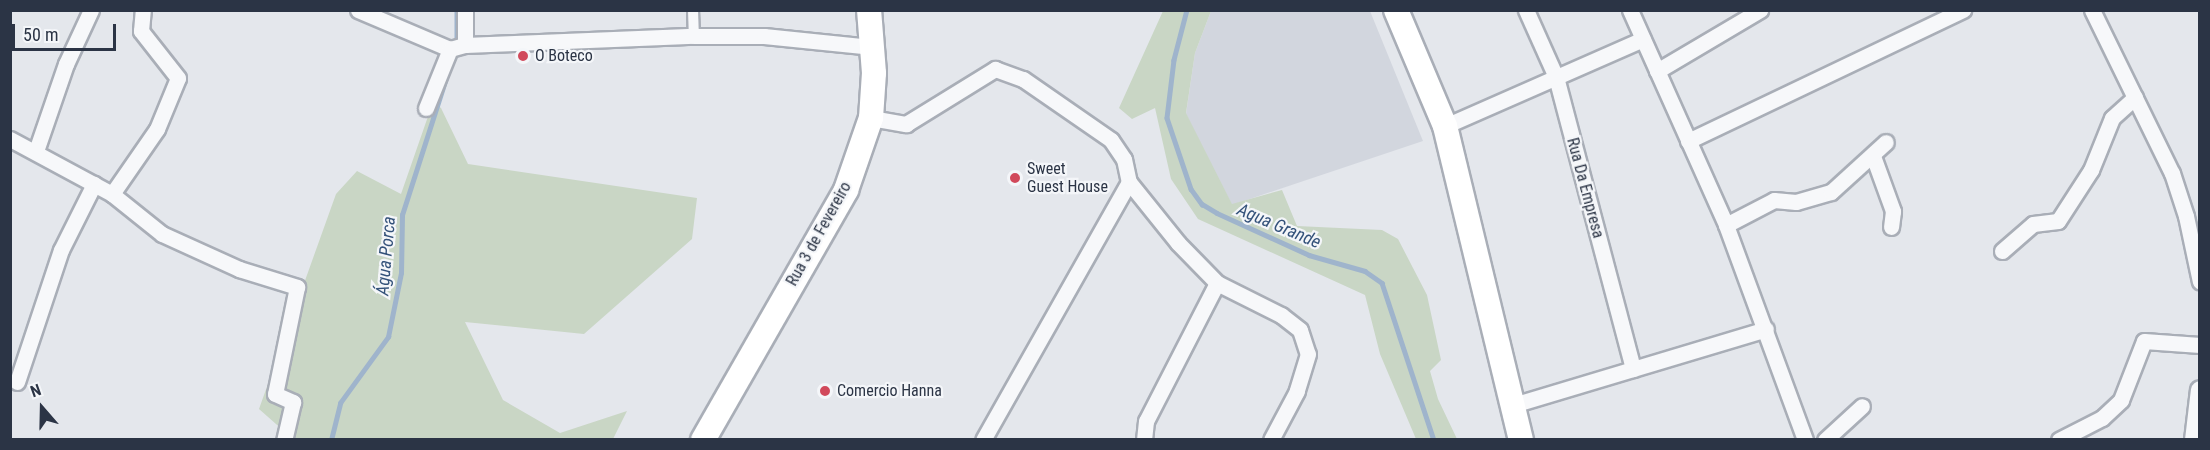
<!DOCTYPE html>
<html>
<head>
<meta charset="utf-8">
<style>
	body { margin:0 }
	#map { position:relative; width:2210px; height:450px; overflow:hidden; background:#e4e7ec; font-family:"Roboto Condensed",sans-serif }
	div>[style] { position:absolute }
	.built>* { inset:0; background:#d2d6de }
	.green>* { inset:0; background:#c9d6c5 }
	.stream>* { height:4.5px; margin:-2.25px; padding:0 2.25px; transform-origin:2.25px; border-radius:2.25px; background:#9fb4cc }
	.roads { filter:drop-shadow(2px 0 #a9aeb7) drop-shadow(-2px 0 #a9aeb7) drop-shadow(0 2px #a9aeb7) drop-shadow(0 -2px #a9aeb7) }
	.pedestrian>* { height:10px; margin:-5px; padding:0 5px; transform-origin:5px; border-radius:5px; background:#f7f8fa }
	.minor>* { height:15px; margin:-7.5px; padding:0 7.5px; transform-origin:7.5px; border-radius:7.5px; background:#f7f8fa }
	.tertiary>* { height:18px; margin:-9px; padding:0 9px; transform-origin:9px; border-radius:9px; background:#f7f8fa }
	.primary>* { height:24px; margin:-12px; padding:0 12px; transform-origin:12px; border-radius:12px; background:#fff }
	.dots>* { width:16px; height:16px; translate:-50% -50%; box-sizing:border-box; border:3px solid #f4f6f9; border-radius:50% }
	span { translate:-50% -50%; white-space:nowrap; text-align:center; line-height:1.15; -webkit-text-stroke:4.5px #f4f6f9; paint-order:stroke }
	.poi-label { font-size:16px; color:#2b3445 }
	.left { translate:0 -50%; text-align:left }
	.street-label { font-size:16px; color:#2b3445 }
	.water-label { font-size:18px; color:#34527a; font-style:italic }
	.frame { position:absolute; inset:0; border:12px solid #2b3445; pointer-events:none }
	.north { position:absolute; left:12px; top:378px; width:60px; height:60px; -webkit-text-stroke:4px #f4f6f9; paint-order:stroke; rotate:340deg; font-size:16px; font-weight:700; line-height:24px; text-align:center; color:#2b3445 }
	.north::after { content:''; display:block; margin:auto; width:21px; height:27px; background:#2b3445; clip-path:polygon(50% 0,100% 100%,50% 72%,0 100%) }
	.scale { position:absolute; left:12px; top:24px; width:104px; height:27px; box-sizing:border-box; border:3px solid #2b3445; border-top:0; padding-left:8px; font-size:18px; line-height:21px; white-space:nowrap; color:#2b3445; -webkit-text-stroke:4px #f4f6f9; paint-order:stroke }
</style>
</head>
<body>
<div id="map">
	<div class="built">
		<div style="clip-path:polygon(1211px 11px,1370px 11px,1423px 141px,1232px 205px,1186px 114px,1195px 53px)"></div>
	</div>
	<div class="green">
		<div style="clip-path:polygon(1163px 11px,1211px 11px,1195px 53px,1186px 113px,1232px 204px,1282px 190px,1297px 226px,1382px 230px,1398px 239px,1427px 295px,1441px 360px,1430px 371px,1438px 399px,1457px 439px,1416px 439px,1380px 354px,1365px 295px,1198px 219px,1171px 179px,1155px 108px,1132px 119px,1119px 108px)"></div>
		<div style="clip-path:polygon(433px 102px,441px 108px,468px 164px,697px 198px,692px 239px,584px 334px,465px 322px,503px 400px,560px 433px,627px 411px,613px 439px,293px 439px,259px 409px,336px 194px,357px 171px,401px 194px)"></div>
	</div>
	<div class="stream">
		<div style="left:457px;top:10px;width:28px;rotate:90deg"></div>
		<div style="left:1187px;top:10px;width:52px;rotate:104.6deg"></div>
		<div style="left:1174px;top:60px;width:58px;rotate:96.9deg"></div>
		<div style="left:1167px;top:118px;width:75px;rotate:71.3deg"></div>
		<div style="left:1191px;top:189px;width:19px;rotate:54deg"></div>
		<div style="left:1202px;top:204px;width:17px;rotate:31deg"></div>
		<div style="left:1217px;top:213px;width:101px;rotate:24.5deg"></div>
		<div style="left:1309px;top:255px;width:58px;rotate:15.9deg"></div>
		<div style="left:1365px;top:271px;width:21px;rotate:35deg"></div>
		<div style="left:1382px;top:283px;width:165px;rotate:71.7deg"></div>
		<div style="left:331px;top:440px;width:38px;rotate:-76deg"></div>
		<div style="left:340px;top:403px;width:82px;rotate:-54deg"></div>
		<div style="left:388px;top:337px;width:65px;rotate:-78.5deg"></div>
		<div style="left:401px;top:273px;width:58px;rotate:-89deg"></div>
		<div style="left:402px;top:215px;width:144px;rotate:-72.2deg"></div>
	</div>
	<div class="roads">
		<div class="pedestrian">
			<div style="left:693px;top:10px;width:26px;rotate:88deg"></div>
		</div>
		<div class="minor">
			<div style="left:358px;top:10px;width:100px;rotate:23deg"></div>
			<div style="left:450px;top:49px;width:16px;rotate:-15deg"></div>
			<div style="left:465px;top:45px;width:229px;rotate:-2.3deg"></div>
			<div style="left:694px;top:36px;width:70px"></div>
			<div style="left:764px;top:36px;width:109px;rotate:5.8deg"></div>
			<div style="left:465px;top:10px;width:35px;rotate:90deg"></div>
			<div style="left:1526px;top:10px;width:73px;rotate:65.9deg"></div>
			<div style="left:1556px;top:77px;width:302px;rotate:75.2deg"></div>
			<div style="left:1630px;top:10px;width:235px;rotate:65.9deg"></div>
			<div style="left:1726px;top:225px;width:229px;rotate:69.8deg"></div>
			<div style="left:2092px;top:10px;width:182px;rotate:63.9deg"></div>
			<div style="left:2172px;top:173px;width:45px;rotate:72deg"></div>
			<div style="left:2186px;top:216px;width:67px;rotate:78deg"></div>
			<div style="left:1657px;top:71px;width:120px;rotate:-30.6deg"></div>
			<div style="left:426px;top:108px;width:64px;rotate:-67.9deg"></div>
			<div style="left:871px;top:118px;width:36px;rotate:10deg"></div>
			<div style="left:906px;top:124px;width:105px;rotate:-31.7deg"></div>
			<div style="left:995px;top:69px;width:30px;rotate:20deg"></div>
			<div style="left:1023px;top:79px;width:107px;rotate:34.7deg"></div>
			<div style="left:1111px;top:140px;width:23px;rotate:56deg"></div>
			<div style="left:1124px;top:159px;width:24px;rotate:78deg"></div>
			<div style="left:1129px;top:182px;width:296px;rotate:119.5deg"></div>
			<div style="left:1445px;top:126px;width:216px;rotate:-23.7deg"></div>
			<div style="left:10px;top:139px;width:116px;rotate:28.3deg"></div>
			<div style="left:112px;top:194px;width:64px;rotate:38.7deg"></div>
			<div style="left:162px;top:234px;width:85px;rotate:24.4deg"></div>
			<div style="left:239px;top:269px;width:61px;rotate:17.2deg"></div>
			<div style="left:297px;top:287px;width:109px;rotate:101.6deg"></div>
			<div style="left:275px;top:394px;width:20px;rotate:24deg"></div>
			<div style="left:293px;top:402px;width:39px;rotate:103deg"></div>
			<div style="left:1688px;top:141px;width:305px;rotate:-25.5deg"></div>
			<div style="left:36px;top:151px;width:92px;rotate:-71deg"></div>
			<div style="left:66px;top:64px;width:60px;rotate:-65.2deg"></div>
			<div style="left:1873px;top:156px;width:59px;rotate:70deg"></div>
			<div style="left:1893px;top:211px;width:16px;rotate:97deg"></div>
			<div style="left:1129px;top:182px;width:78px;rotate:51.2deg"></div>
			<div style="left:1178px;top:243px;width:56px;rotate:45.7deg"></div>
			<div style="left:1217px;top:283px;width:155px;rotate:117.2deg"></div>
			<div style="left:1146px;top:421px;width:19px;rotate:96deg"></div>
			<div style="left:112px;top:194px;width:79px;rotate:-55.3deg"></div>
			<div style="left:157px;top:129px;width:55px;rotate:-67.6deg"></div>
			<div style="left:178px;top:78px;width:60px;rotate:-128.2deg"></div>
			<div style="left:141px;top:31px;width:21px;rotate:-85deg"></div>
			<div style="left:1726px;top:225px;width:54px;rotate:-27.5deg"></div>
			<div style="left:1774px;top:200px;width:22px;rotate:5deg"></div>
			<div style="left:1796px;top:202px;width:36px;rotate:-16deg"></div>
			<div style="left:1831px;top:192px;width:74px;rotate:-42.3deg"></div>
			<div style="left:2002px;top:251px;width:41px;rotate:-41.1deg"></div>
			<div style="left:2033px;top:224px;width:25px;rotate:-7deg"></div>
			<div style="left:2058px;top:221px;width:61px;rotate:-57.1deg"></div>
			<div style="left:2091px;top:170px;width:56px;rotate:-68deg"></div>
			<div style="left:2112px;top:118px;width:31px;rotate:-42deg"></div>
			<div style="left:1217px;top:283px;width:72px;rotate:26.6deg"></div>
			<div style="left:1281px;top:315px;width:24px;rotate:38deg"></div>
			<div style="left:1300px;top:330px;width:25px;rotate:72deg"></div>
			<div style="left:1308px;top:354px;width:39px;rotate:107deg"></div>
			<div style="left:1297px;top:391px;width:55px;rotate:118deg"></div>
			<div style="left:17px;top:382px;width:139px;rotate:-71.6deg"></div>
			<div style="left:61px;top:250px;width:74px;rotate:-63.4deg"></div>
			<div style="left:1513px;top:405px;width:264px;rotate:-16.7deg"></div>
			<div style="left:1825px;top:440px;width:50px;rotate:-42.6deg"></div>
			<div style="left:2059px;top:440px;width:48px;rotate:-27.1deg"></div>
			<div style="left:2102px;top:418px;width:26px;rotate:-43deg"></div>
			<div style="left:2121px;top:400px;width:63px;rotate:-68.7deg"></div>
			<div style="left:2144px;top:341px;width:56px;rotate:4.1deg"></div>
		</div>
		<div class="tertiary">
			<div style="left:2194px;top:440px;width:50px;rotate:-83.2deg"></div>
		</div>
		<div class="primary">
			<div style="left:1396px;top:10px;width:126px;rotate:67.1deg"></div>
			<div style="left:1445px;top:126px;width:323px;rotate:76.4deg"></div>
			<div style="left:703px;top:440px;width:288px;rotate:-60.2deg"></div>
			<div style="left:846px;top:190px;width:76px;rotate:-70.9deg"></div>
			<div style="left:871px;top:118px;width:45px;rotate:-86.2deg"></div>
			<div style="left:874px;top:73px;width:63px;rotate:-94.5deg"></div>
		</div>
	</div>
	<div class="dots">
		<div style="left:523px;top:56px;background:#d1495b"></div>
		<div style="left:1015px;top:178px;background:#d1495b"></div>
		<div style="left:825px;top:391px;background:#d1495b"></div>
	</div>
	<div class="poi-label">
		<span class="left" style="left:535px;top:56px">O Boteco</span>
		<span class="left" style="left:1027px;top:178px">Sweet<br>Guest House</span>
		<span class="left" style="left:837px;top:391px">Comercio Hanna</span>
	</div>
	<div class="street-label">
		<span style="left:1585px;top:188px;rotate:75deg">Rua Da Empresa</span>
		<span style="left:819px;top:234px;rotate:-61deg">Rua 3 de Fevereiro</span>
	</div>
	<div class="water-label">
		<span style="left:1279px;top:226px;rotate:23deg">Agua Grande</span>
		<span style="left:386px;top:256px;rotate:-85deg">Água Porca</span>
	</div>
	<div class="frame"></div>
	<div class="north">N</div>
	<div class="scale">50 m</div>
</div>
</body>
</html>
